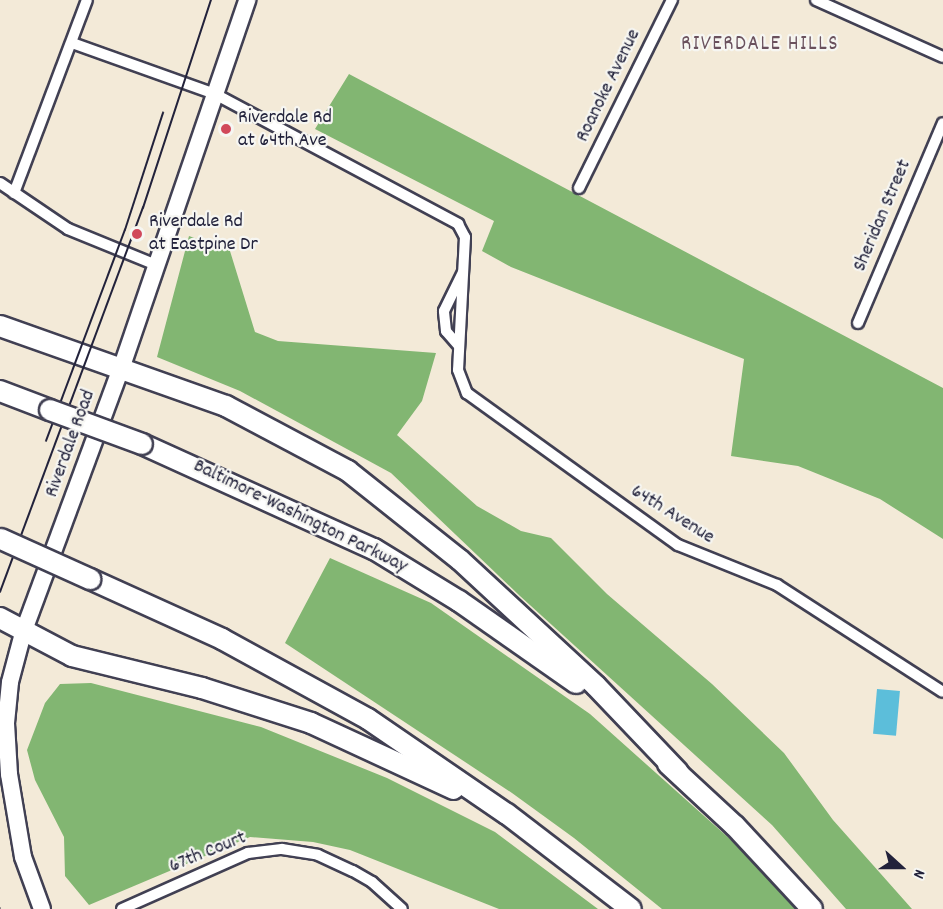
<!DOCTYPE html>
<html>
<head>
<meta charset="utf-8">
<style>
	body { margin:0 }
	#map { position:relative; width:943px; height:909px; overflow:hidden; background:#f3ead8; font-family:Dekko,sans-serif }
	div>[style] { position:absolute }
	.forest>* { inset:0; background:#82b672 }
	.water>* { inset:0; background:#5cbeda; transform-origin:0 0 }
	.roads { filter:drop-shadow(2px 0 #414053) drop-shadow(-2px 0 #414053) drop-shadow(0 2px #414053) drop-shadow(0 -2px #414053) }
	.minor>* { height:10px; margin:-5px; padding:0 5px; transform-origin:5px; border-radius:5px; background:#fff }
	.primary>* { height:16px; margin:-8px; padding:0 8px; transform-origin:8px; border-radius:8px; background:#fff }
	.motorway>* { height:20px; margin:-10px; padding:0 10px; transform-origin:10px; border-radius:10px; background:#fff }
	.tram>* { height:1.5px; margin:-0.75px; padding:0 0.75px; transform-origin:0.75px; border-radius:0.75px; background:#22223b }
	.bridges { filter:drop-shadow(2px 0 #414053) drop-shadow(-2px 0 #414053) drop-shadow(0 2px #414053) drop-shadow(0 -2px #414053) }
	.motorway-bridge>* { height:20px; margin:-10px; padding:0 10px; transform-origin:10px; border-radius:10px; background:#fff }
	.dots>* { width:16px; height:16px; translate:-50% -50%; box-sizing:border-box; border:3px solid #f6f6f2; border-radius:50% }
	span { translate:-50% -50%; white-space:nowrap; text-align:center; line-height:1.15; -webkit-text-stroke:4.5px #f6f6f2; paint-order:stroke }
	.street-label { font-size:20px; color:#22223b }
	.poi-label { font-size:20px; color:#22223b }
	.left { translate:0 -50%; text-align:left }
	.neighbourhood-label { font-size:21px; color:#6a515d; letter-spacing:1.5px }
	.north { position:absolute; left:871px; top:837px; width:60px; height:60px; -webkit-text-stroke:4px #f6f6f2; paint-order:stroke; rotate:111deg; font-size:16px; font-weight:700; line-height:24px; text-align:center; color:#22223b }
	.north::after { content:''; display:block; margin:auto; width:21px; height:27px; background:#22223b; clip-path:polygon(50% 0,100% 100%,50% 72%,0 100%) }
</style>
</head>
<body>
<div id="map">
	<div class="forest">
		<div style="clip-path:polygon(349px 74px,943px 388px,943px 539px,880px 499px,798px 466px,731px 456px,744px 359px,511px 267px,482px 251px,494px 221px,315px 129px)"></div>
		<div style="clip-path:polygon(189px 236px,230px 251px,255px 332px,278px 341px,436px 353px,422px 401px,397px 435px,477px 506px,521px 531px,551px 538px,607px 594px,712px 684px,784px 753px,833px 820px,912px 909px,846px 909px,772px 825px,520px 596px,391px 473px,240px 391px,157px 357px)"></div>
		<div style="clip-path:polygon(330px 558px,431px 603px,590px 714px,731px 840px,797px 909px,662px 909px,574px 838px,512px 793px,285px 643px)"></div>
		<div style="clip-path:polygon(91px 683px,261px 727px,387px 778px,495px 832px,598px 909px,499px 909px,350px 850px,313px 842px,250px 837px,89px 905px,65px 876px,64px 837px,35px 780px,27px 750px,45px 703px,60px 684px)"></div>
	</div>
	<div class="water">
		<div style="left:877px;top:689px;width:23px;height:45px;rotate:5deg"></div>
	</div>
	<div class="roads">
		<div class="minor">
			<div style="left:816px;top:0;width:139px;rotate:24.2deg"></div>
			<div style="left:72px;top:43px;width:152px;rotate:19.6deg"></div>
			<div style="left:215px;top:94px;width:276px;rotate:28.1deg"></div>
			<div style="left:458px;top:224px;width:15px;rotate:62deg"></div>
			<div style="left:465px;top:237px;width:133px;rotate:93deg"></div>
			<div style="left:458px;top:370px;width:25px;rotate:69deg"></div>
			<div style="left:467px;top:393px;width:260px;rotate:35.8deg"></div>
			<div style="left:678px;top:545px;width:107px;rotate:22deg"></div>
			<div style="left:777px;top:585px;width:197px;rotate:32.8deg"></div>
			<div style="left:0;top:183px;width:82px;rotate:34.1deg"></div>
			<div style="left:68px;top:229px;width:95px;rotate:22.2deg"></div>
			<div style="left:579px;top:188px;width:210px;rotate:-63.7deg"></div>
			<div style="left:14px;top:193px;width:206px;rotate:-69.3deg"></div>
			<div style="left:858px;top:323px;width:217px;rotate:-67deg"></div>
			<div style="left:459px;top:346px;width:20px;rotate:-131deg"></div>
			<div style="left:446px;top:331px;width:20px;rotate:-96deg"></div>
			<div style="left:444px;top:311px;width:43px;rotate:-64deg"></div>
			<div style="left:122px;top:909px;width:138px;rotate:-24deg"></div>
			<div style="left:248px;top:853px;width:34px;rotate:-7deg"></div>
			<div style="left:282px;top:849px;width:36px;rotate:9deg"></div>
			<div style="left:318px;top:855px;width:38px;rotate:25deg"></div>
			<div style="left:353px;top:871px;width:22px;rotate:30deg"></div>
			<div style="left:372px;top:882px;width:40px;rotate:42deg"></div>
		</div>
		<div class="primary">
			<div style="left:42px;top:909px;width:55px;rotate:-110.1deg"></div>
			<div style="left:23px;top:857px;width:84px;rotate:-99.6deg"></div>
			<div style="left:9px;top:774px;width:51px;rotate:-93.4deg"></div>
			<div style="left:6px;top:723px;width:41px;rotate:-84.4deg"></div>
			<div style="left:10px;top:682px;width:51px;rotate:-75.1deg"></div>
			<div style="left:23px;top:633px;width:285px;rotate:-69.7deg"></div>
			<div style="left:122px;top:366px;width:387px;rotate:-71.1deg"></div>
		</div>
		<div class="motorway">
			<div style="left:0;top:326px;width:240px;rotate:19.5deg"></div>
			<div style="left:226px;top:406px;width:138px;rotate:28deg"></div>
			<div style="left:348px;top:471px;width:143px;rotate:38.5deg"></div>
			<div style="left:460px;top:560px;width:185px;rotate:42.8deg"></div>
			<div style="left:596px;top:686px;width:119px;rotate:46.4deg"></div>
			<div style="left:0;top:391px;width:53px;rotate:20.8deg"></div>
			<div style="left:142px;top:444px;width:255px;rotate:24.4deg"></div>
			<div style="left:374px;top:549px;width:100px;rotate:31.5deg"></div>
			<div style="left:459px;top:601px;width:143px;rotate:35deg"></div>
			<div style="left:90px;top:579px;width:145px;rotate:24.4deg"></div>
			<div style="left:222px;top:639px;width:166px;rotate:28.7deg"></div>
			<div style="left:368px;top:719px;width:168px;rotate:34.4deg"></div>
			<div style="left:507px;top:814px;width:156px;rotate:37.5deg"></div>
			<div style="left:0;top:618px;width:81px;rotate:27.8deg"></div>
			<div style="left:72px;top:656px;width:134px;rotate:13.8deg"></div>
			<div style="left:202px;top:688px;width:114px;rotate:17.8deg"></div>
			<div style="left:311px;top:723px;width:157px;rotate:24.8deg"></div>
			<div style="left:668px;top:764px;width:91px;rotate:42.8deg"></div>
			<div style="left:735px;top:826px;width:113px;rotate:47.1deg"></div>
		</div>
	</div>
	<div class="tram">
		<div style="left:46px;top:441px;width:225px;rotate:-69.5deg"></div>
		<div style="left:125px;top:230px;width:123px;rotate:-72deg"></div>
		<div style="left:0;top:592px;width:410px;rotate:-69.6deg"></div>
		<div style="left:143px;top:208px;width:219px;rotate:-71.9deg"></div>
		<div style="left:0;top:908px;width:1px;rotate:90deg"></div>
	</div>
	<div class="bridges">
		<div class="motorway-bridge">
			<div style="left:50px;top:410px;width:98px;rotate:20.3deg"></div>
			<div style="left:1px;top:539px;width:98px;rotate:24.2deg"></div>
		</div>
	</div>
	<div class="dots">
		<div style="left:226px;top:129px;background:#d1495b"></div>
		<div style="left:137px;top:234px;background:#d1495b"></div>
	</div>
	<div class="street-label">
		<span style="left:609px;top:86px;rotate:-64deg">Roanoke Avenue</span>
		<span style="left:883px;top:216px;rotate:-67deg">Sheridan Street</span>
		<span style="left:71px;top:444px;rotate:-70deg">Riverdale Road</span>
		<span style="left:672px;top:515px;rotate:32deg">64th Avenue</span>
		<span style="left:300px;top:517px;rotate:26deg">Baltimore-Washington Parkway</span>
		<span style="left:208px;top:853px;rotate:-22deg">67th Court</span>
	</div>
	<div class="poi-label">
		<span class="left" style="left:238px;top:130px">Riverdale Rd<br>at 64th Ave</span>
		<span class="left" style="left:149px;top:234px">Riverdale Rd<br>at Eastpine Dr</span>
	</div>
	<div class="neighbourhood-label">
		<span style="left:760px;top:45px">RIVERDALE HILLS</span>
	</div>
	<div class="north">N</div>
</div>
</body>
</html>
